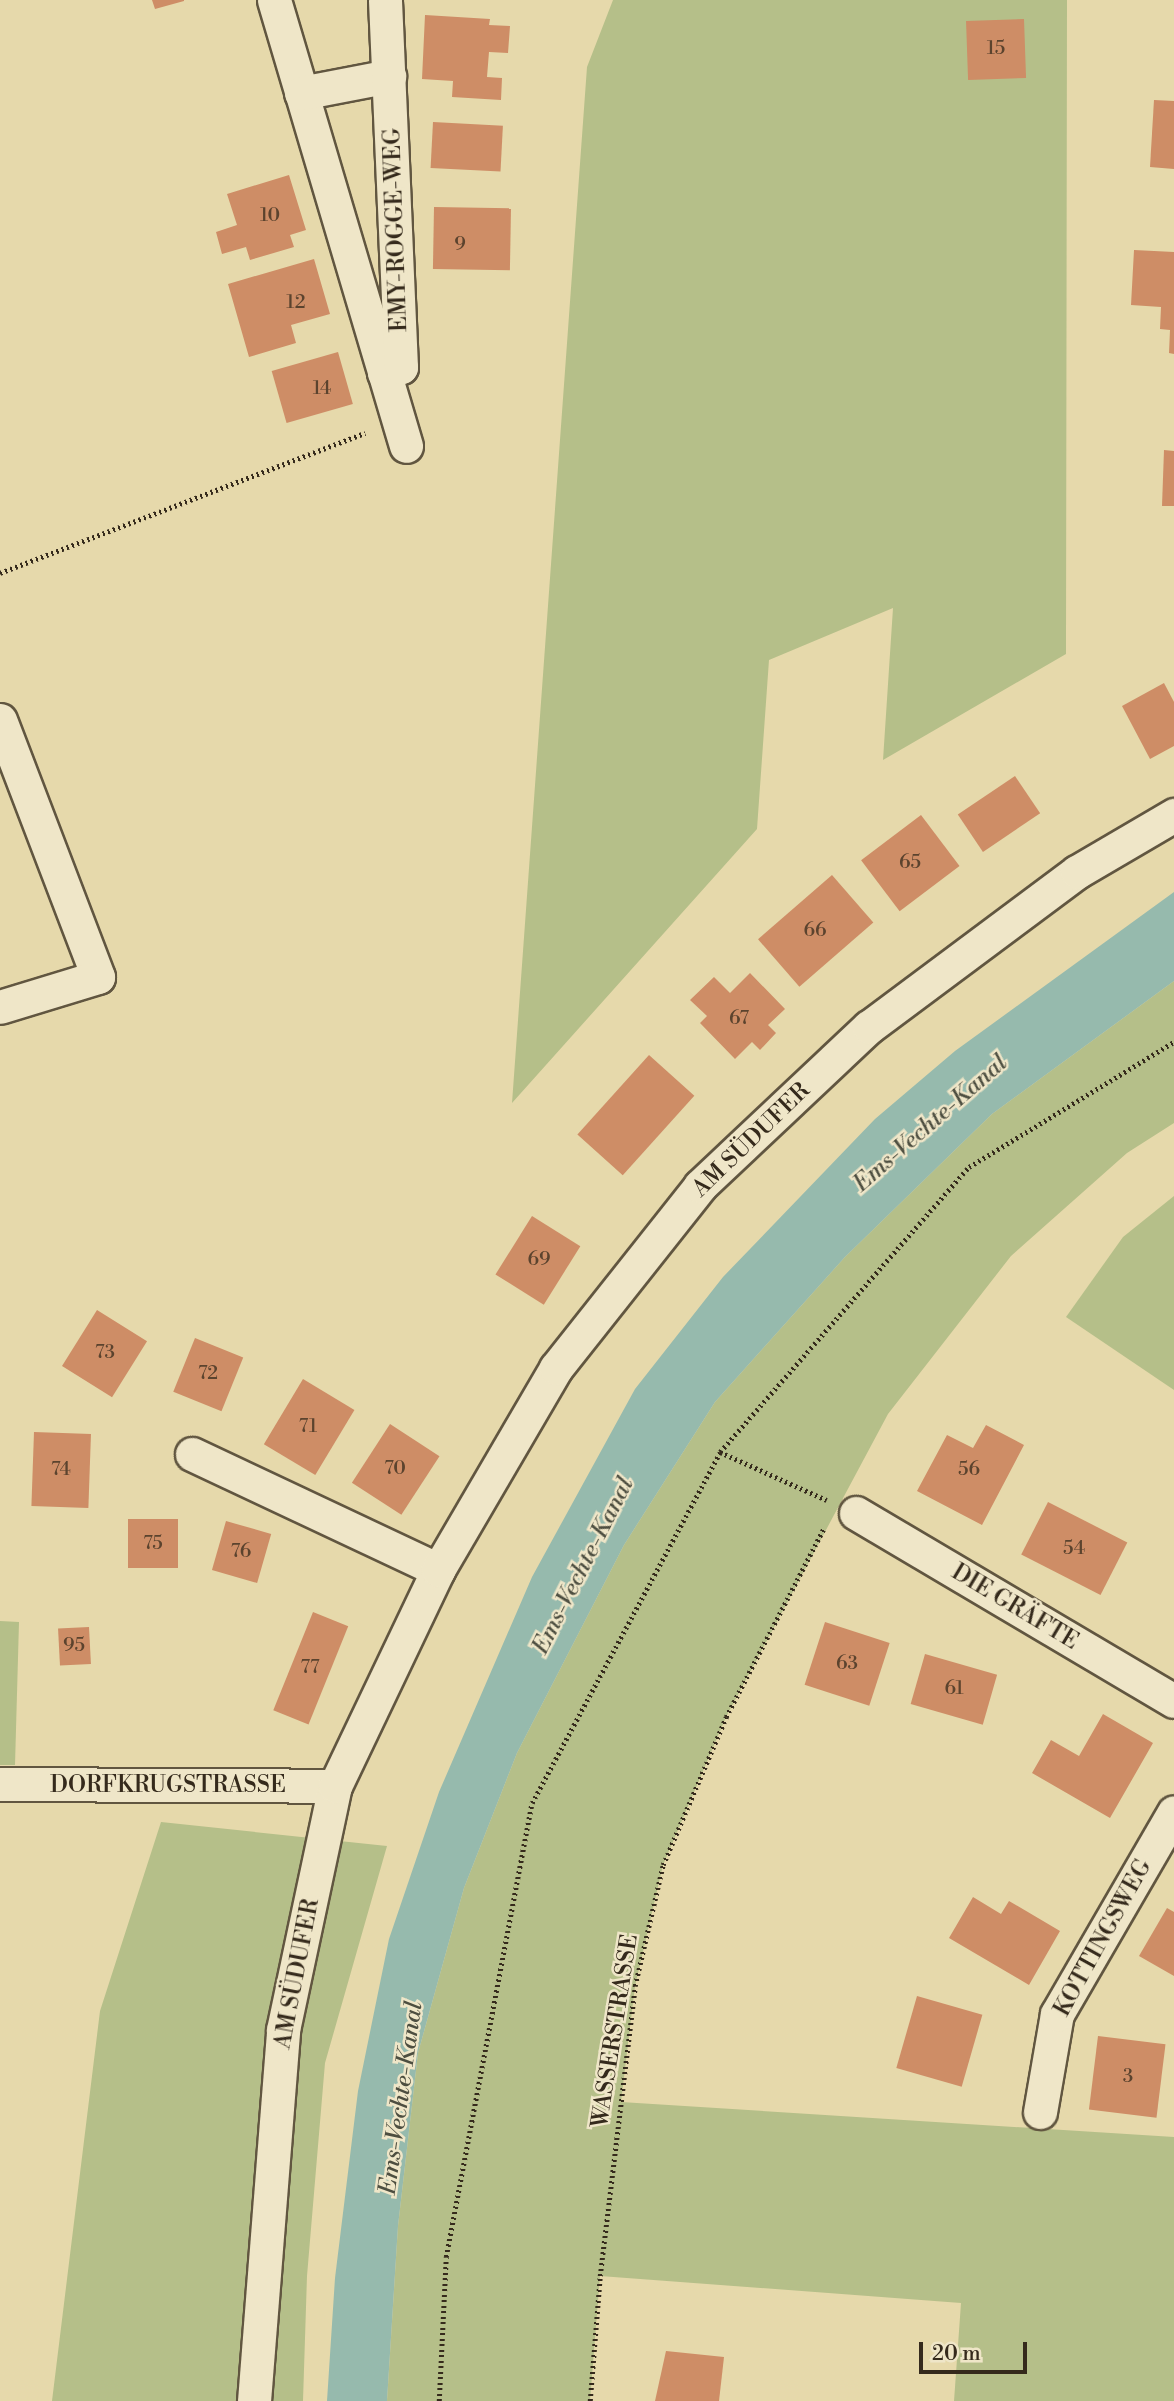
<!DOCTYPE html>
<html>
<head>
<meta charset="utf-8">
<style>
	body { margin:0 }
	#map { position:relative; width:1174px; height:2401px; overflow:hidden; background:#e6d9ab; font-family:"Libre Bodoni",serif }
	div>[style] { position:absolute }
	.green>* { inset:0; background:#b5bf89 }
	.water>* { inset:0; background:#96baad }
	.building>* { inset:0; background:#ce8d66; transform-origin:0 0 }
	.path>* { height:4.5px; margin-top:-2.25px; transform-origin:0; background:repeating-linear-gradient(90deg,#352a1c 0 2px,transparent 0 5.5px) }
	.roads { filter:drop-shadow(2px 0 #615640) drop-shadow(-2px 0 #615640) drop-shadow(0 2px #615640) drop-shadow(0 -2px #615640) }
	.street>* { height:33px; margin:-16.5px; padding:0 16.5px; transform-origin:16.5px; border-radius:16.5px; background:#efe6c8 }
	span { translate:-50% -50%; white-space:nowrap; text-align:center; line-height:1.15; -webkit-text-stroke:5px #efe6c8; paint-order:stroke }
	.number-label { font-size:19px; color:#5b432e }
	.number-label span { -webkit-text-stroke-width:0 }
	.street-label { font-size:23px; color:#352a1c }
	.water-label { font-size:24px; color:#4d4e40; font-style:italic }
	.scale { position:absolute; left:919px; top:2342px; width:108px; height:32px; box-sizing:border-box; border:4px solid #352a1c; border-top:0; padding-left:9px; font-size:21px; line-height:24px; white-space:nowrap; color:#352a1c; -webkit-text-stroke:5px #efe6c8; paint-order:stroke }
</style>
</head>
<body>
<div id="map">
	<div class="green">
		<div style="clip-path:polygon(613px 0,1067px 0,1066px 654px,883px 760px,893px 608px,769px 660px,757px 829px,512px 1103px,587px 67px)"></div>
		<div style="clip-path:polygon(1174px 981px,1174px 1123px,1127px 1153px,1011px 1256px,888px 1414px,726px 1717px,663px 1865px,635px 1986px,621px 2102px,1174px 2137px,1174px 2401px,954px 2401px,961px 2303px,600px 2276px,590px 2401px,387px 2401px,398px 2226px,418px 2053px,464px 1888px,517px 1753px,624px 1545px,715px 1402px,845px 1257px,992px 1114px)"></div>
		<div style="clip-path:polygon(1174px 1196px,1174px 1390px,1066px 1317px,1123px 1237px)"></div>
		<div style="clip-path:polygon(0 1621px,19px 1622px,15px 1765px,0 1765px)"></div>
		<div style="clip-path:polygon(161px 1822px,387px 1846px,325px 2063px,307px 2276px,303px 2401px,52px 2401px,100px 2011px)"></div>
	</div>
	<div class="water">
		<div style="clip-path:polygon(1174px 892px,1174px 981px,992px 1114px,845px 1257px,715px 1402px,624px 1545px,517px 1753px,464px 1888px,418px 2053px,398px 2226px,387px 2401px,327px 2401px,335px 2278px,358px 2091px,389px 1939px,439px 1792px,532px 1577px,635px 1389px,723px 1277px,875px 1119px,955px 1051px)"></div>
	</div>
	<div class="building">
		<div style="clip-path:polygon(152px 0,184px 0,184px 1px,155px 9px)"></div>
		<div style="clip-path:polygon(425px 15px,490px 19px,489px 25px,510px 26px,508px 53px,489px 52px,487px 77px,502px 78px,501px 100px,452px 97px,453px 81px,422px 79px)"></div>
		<div style="left:1024px;top:19px;width:59px;height:58px;rotate:88deg"></div>
		<div style="clip-path:polygon(1154px 100px,1174px 101px,1174px 169px,1150px 167px)"></div>
		<div style="left:433px;top:122px;width:70px;height:46px;rotate:3deg"></div>
		<div style="clip-path:polygon(289px 175px,306px 230px,290px 235px,294px 247px,250px 260px,246px 247px,222px 254px,216px 232px,237px 225px,227px 194px)"></div>
		<div style="left:434px;top:207px;width:77px;height:62px;rotate:1deg"></div>
		<div style="clip-path:polygon(1134px 250px,1174px 252px,1174px 354px,1169px 353px,1170px 330px,1160px 329px,1161px 307px,1131px 305px)"></div>
		<div style="clip-path:polygon(314px 259px,330px 314px,291px 325px,296px 343px,249px 357px,228px 284px)"></div>
		<div style="left:338px;top:352px;width:54px;height:69px;rotate:74deg"></div>
		<div style="clip-path:polygon(1164px 450px,1174px 451px,1174px 506px,1162px 506px)"></div>
		<div style="clip-path:polygon(1164px 683px,1174px 702px,1174px 746px,1150px 759px,1122px 706px)"></div>
		<div style="left:1015px;top:776px;width:45px;height:69px;rotate:56deg"></div>
		<div style="left:921px;top:815px;width:64px;height:75px;rotate:53deg"></div>
		<div style="left:832px;top:875px;width:63px;height:98px;rotate:49deg"></div>
		<div style="clip-path:polygon(750px 973px,785px 1009px,768px 1025px,776px 1033px,760px 1050px,752px 1042px,735px 1059px,700px 1023px,707px 1016px,690px 1000px,714px 977px,730px 993px)"></div>
		<div style="left:649px;top:1055px;width:61px;height:107px;rotate:42deg"></div>
		<div style="left:532px;top:1216px;width:57px;height:69px;rotate:32deg"></div>
		<div style="left:97px;top:1310px;width:59px;height:66px;rotate:32deg"></div>
		<div style="left:195px;top:1338px;width:52px;height:58px;rotate:22deg"></div>
		<div style="left:303px;top:1379px;width:60px;height:76px;rotate:31deg"></div>
		<div style="left:390px;top:1424px;width:59px;height:70px;rotate:33deg"></div>
		<div style="clip-path:polygon(986px 1425px,1024px 1445px,982px 1525px,917px 1491px,947px 1435px,973px 1448px)"></div>
		<div style="left:34px;top:1432px;width:57px;height:74px;rotate:2deg"></div>
		<div style="left:1048px;top:1502px;width:89px;height:59px;rotate:27deg"></div>
		<div style="left:128px;top:1519px;width:50px;height:49px"></div>
		<div style="left:226px;top:1521px;width:47px;height:51px;rotate:16deg"></div>
		<div style="left:313px;top:1612px;width:38px;height:106px;rotate:22deg"></div>
		<div style="left:825px;top:1622px;width:68px;height:66px;rotate:18deg"></div>
		<div style="left:89px;top:1627px;width:37px;height:31px;rotate:87deg"></div>
		<div style="left:925px;top:1654px;width:75px;height:52px;rotate:16deg"></div>
		<div style="clip-path:polygon(1103px 1714px,1153px 1743px,1110px 1818px,1032px 1773px,1051px 1740px,1079px 1756px)"></div>
		<div style="clip-path:polygon(973px 1897px,1001px 1914px,1009px 1901px,1060px 1931px,1029px 1985px,949px 1938px)"></div>
		<div style="clip-path:polygon(1167px 1908px,1174px 1912px,1174px 1976px,1139px 1956px)"></div>
		<div style="left:917px;top:1996px;width:68px;height:75px;rotate:16deg"></div>
		<div style="left:1098px;top:2036px;width:68px;height:74px;rotate:7deg"></div>
		<div style="clip-path:polygon(666px 2351px,724px 2357px,719px 2401px,655px 2401px)"></div>
	</div>
	<div class="path">
		<div style="left:0;top:573px;width:391px;rotate:-21deg"></div>
		<div style="left:720px;top:1452px;width:117px;rotate:24.2deg"></div>
		<div style="left:439px;top:2401px;width:144px;rotate:-87.2deg"></div>
		<div style="left:446px;top:2257px;width:462px;rotate:-79.3deg"></div>
		<div style="left:532px;top:1803px;width:398px;rotate:-61.8deg"></div>
		<div style="left:720px;top:1452px;width:378px;rotate:-48.9deg"></div>
		<div style="left:969px;top:1167px;width:240px;rotate:-31.4deg"></div>
		<div style="left:590px;top:2401px;width:125px;rotate:-85.4deg"></div>
		<div style="left:600px;top:2276px;width:292px;rotate:-83.1deg"></div>
		<div style="left:635px;top:1986px;width:124px;rotate:-77deg"></div>
		<div style="left:663px;top:1865px;width:161px;rotate:-66.9deg"></div>
		<div style="left:726px;top:1717px;width:213px;rotate:-62.6deg"></div>
	</div>
	<div class="roads">
		<div class="street">
			<div style="left:274px;top:0;width:465px;rotate:73.5deg"></div>
			<div style="left:301px;top:93px;width:90px;rotate:-10.9deg"></div>
			<div style="left:384px;top:373px;width:18px;rotate:-19deg"></div>
			<div style="left:401px;top:367px;width:367px;rotate:-92.5deg"></div>
			<div style="left:0;top:720px;width:275px;rotate:69.1deg"></div>
			<div style="left:98px;top:977px;width:102px;rotate:163deg"></div>
			<div style="left:192px;top:1454px;width:272px;rotate:25.2deg"></div>
			<div style="left:856px;top:1513px;width:369px;rotate:30.6deg"></div>
			<div style="left:0;top:1784px;width:335px;rotate:0.3deg"></div>
			<div style="left:1040px;top:2112px;width:99px;rotate:-80.2deg"></div>
			<div style="left:1057px;top:2014px;width:233px;rotate:-59.9deg"></div>
			<div style="left:254px;top:2401px;width:372px;rotate:-85.5deg"></div>
			<div style="left:283px;top:2030px;width:249px;rotate:-78deg"></div>
			<div style="left:335px;top:1786px;width:239px;rotate:-64.5deg"></div>
			<div style="left:438px;top:1570px;width:234px;rotate:-59.7deg"></div>
			<div style="left:556px;top:1368px;width:232px;rotate:-51.6deg"></div>
			<div style="left:700px;top:1186px;width:232px;rotate:-43.3deg"></div>
			<div style="left:869px;top:1027px;width:259px;rotate:-36.7deg"></div>
			<div style="left:1077px;top:872px;width:113px;rotate:-30.4deg"></div>
		</div>
	</div>
	<div class="number-label">
		<span style="left:996px;top:49px">15</span>
		<span style="left:270px;top:216px">10</span>
		<span style="left:460px;top:245px">9</span>
		<span style="left:296px;top:303px">12</span>
		<span style="left:322px;top:389px">14</span>
		<span style="left:910px;top:863px">65</span>
		<span style="left:815px;top:931px">66</span>
		<span style="left:739px;top:1019px">67</span>
		<span style="left:539px;top:1260px">69</span>
		<span style="left:105px;top:1353px">73</span>
		<span style="left:208px;top:1374px">72</span>
		<span style="left:308px;top:1427px">71</span>
		<span style="left:395px;top:1469px">70</span>
		<span style="left:61px;top:1470px">74</span>
		<span style="left:969px;top:1470px">56</span>
		<span style="left:153px;top:1544px">75</span>
		<span style="left:1074px;top:1549px">54</span>
		<span style="left:241px;top:1552px">76</span>
		<span style="left:74px;top:1646px">95</span>
		<span style="left:847px;top:1664px">63</span>
		<span style="left:310px;top:1668px">77</span>
		<span style="left:954px;top:1689px">61</span>
		<span style="left:1128px;top:2077px">3</span>
	</div>
	<div class="street-label">
		<span style="left:396px;top:230px;rotate:-92deg">EMY-ROGGE-WEG</span>
		<span style="left:751px;top:1140px;rotate:-44deg">AM SÜDUFER</span>
		<span style="left:1015px;top:1607px;rotate:31deg">DIE GRÄFTE</span>
		<span style="left:168px;top:1785px">DORFKRUGSTRASSE</span>
		<span style="left:1103px;top:1938px;rotate:-61deg">KOTTINGSWEG</span>
		<span style="left:297px;top:1974px;rotate:-79deg">AM SÜDUFER</span>
		<span style="left:615px;top:2031px;rotate:-81deg">WASSERSTRASSE</span>
	</div>
	<div class="water-label">
		<span style="left:931px;top:1124px;rotate:-41deg">Ems-Vechte-Kanal</span>
		<span style="left:584px;top:1566px;rotate:-63deg">Ems-Vechte-Kanal</span>
		<span style="left:402px;top:2098px;rotate:-82deg">Ems-Vechte-Kanal</span>
	</div>
	<div class="scale">20 m</div>
</div>
</body>
</html>
